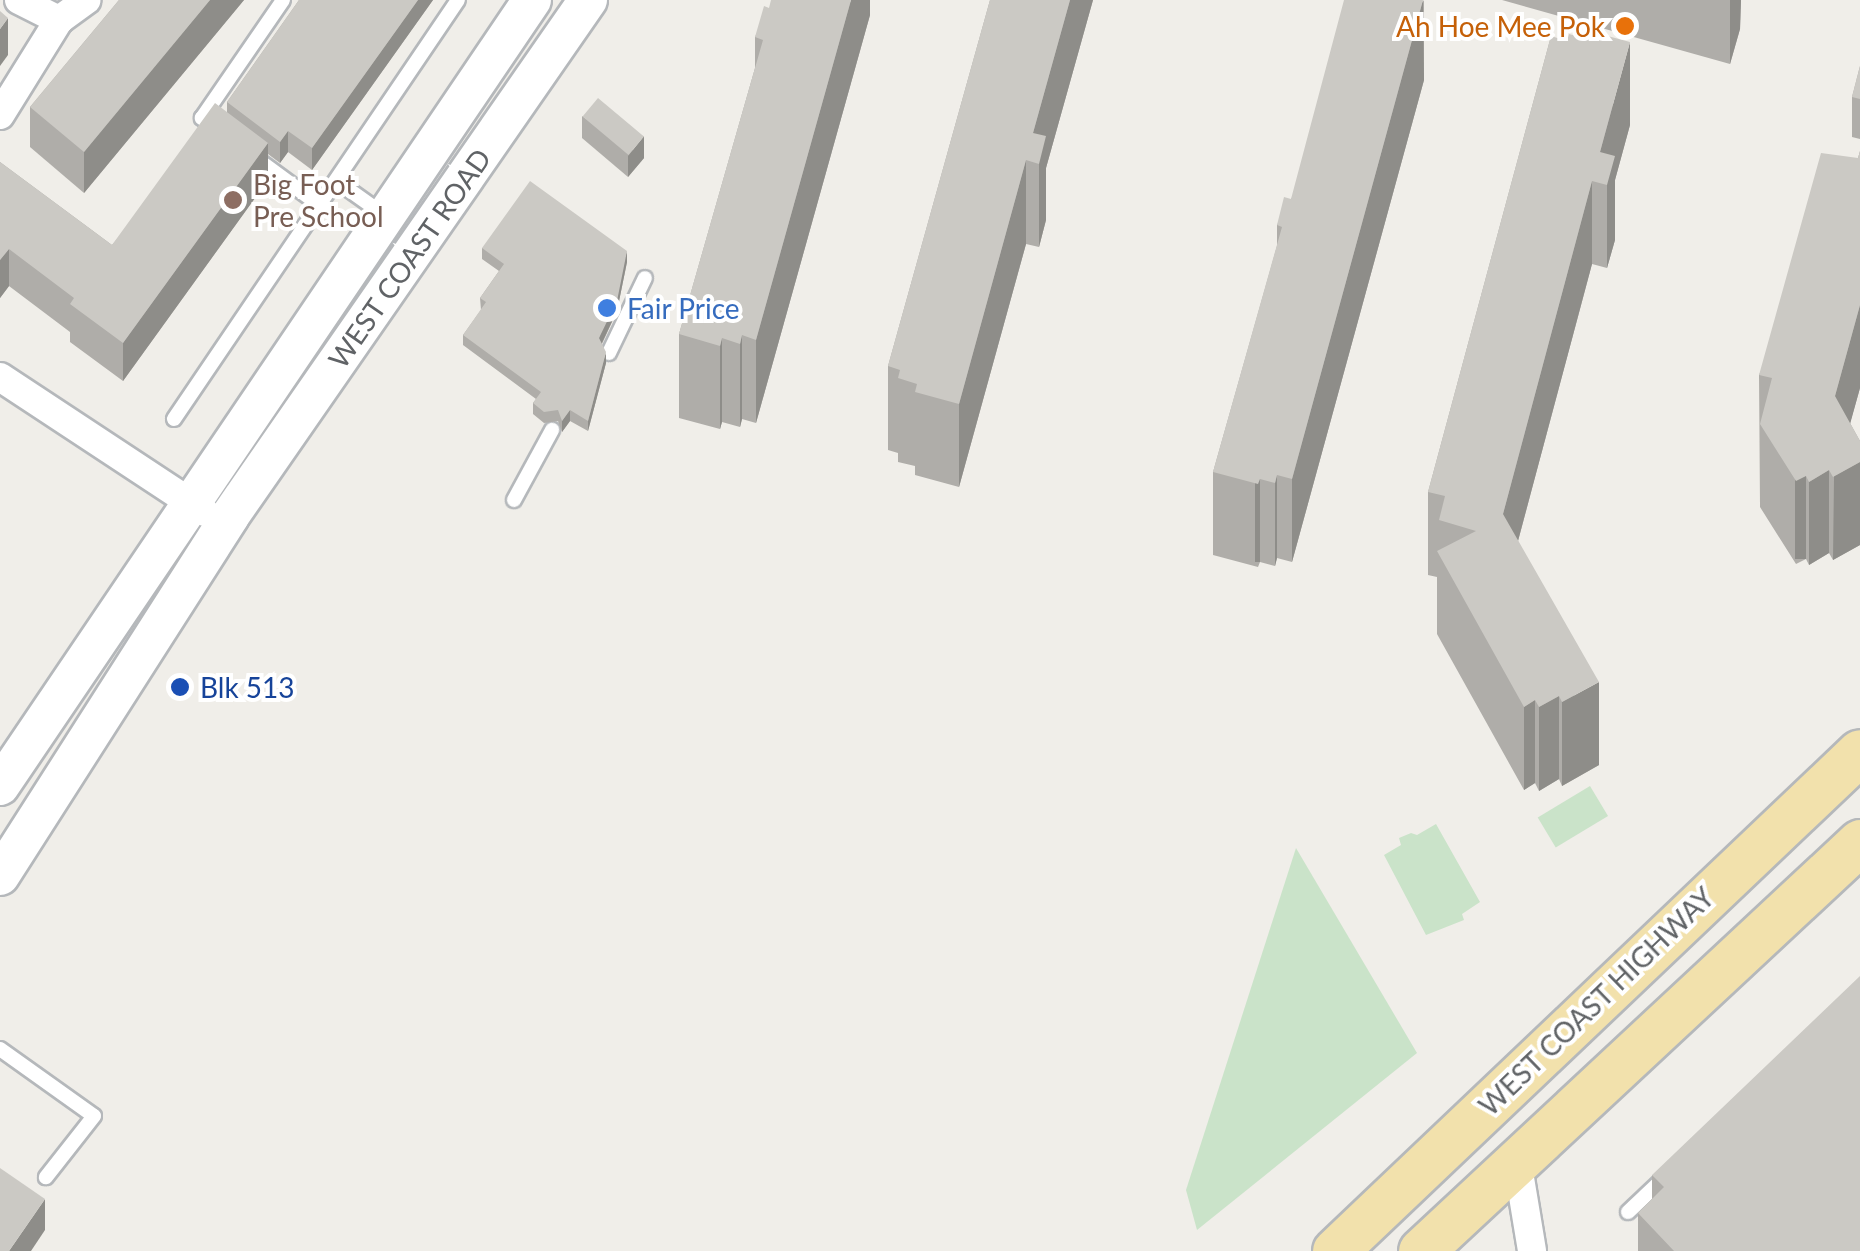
<!DOCTYPE html>
<html>
<head>
<meta charset="utf-8">
<style>
	body { margin:0 }
	#map { position:relative; width:1860px; height:1251px; overflow:hidden; background:#f0eee9; font-family:Lato,sans-serif }
	div>[style] { position:absolute }
	.green>* { inset:0; background:#cae3c9; transform-origin:0 0 }
	.roads { filter:drop-shadow(2px 0 #b5b8bb) drop-shadow(-2px 0 #b5b8bb) drop-shadow(0 2px #b5b8bb) drop-shadow(0 -2px #b5b8bb) }
	.service>* { height:14px; margin:-7px; padding:0 7px; transform-origin:7px; border-radius:7px; background:#fff }
	.minor>* { height:28px; margin:-14px; padding:0 14px; transform-origin:14px; border-radius:14px; background:#fff }
	.secondary>* { height:38px; margin:-19px; padding:0 19px; transform-origin:19px; border-radius:19px; background:#fff }
	.trunk>* { height:45px; margin:-22.5px; padding:0 22.5px; transform-origin:22.5px; border-radius:22.5px; background:#f2e1ac }
	.wall>* { inset:0; background:#afada9 }
	.shaded-wall>* { inset:0; background:#8e8d89; transform-origin:0 0 }
	.building>* { inset:0; background:#cbc9c4; transform-origin:0 0 }
	.dots>* { width:28px; height:28px; translate:-50% -50%; box-sizing:border-box; border:5px solid #fff; border-radius:50% }
	span { translate:-50% -50%; white-space:nowrap; text-align:center; line-height:1.15; -webkit-text-stroke:8px #fff; paint-order:stroke }
	.food-label { font-size:28px; color:#c56008 }
	.right { translate:-100% -50%; text-align:right }
	.education-label { font-size:28px; color:#785e54 }
	.left { translate:0 -50%; text-align:left }
	.street-label { font-size:28px; color:#606366 }
	.shop-label { font-size:28px; color:#366cbe }
	.transit-label { font-size:28px; color:#164399 }
</style>
</head>
<body>
<div id="map">
	<div class="green">
		<div style="left:1590px;top:786px;width:35px;height:61px;rotate:59deg"></div>
		<div style="clip-path:polygon(1436px 824px,1480px 902px,1462px 914px,1464px 920px,1426px 935px,1384px 855px,1401px 845px,1399px 838px,1411px 833px,1417px 835px)"></div>
		<div style="clip-path:polygon(1296px 848px,1417px 1053px,1197px 1230px,1186px 1190px)"></div>
	</div>
	<div class="roads">
		<div class="service">
			<div style="left:217px;top:129px;width:19px;rotate:-144deg"></div>
			<div style="left:202px;top:118px;width:143px;rotate:-55.5deg"></div>
			<div style="left:254px;top:157px;width:84px;rotate:36.3deg"></div>
			<div style="left:338px;top:182px;width:55px;rotate:35.4deg"></div>
			<div style="left:609px;top:353px;width:83px;rotate:-64.4deg"></div>
			<div style="left:174px;top:419px;width:506px;rotate:-55.87deg"></div>
			<div style="left:514px;top:500px;width:80px;rotate:-61.5deg"></div>
			<div style="left:0;top:1049px;width:115px;rotate:35.5deg"></div>
			<div style="left:94px;top:1116px;width:78px;rotate:128.2deg"></div>
			<div style="left:1628px;top:1212px;width:50px;rotate:-43.4deg"></div>
		</div>
		<div class="minor">
			<div style="left:19px;top:0;width:45px;rotate:26.6deg"></div>
			<div style="left:0;top:115px;width:112px;rotate:-58.2deg"></div>
			<div style="left:59px;top:20px;width:34px;rotate:-36deg"></div>
			<div style="left:0;top:377px;width:245px;rotate:33.4deg"></div>
			<div style="left:1517px;top:1160px;width:92px;rotate:80.6deg"></div>
		</div>
		<div class="secondary">
			<div style="left:0;top:786px;width:949px;rotate:-55.91deg"></div>
			<div style="left:0;top:876px;width:427px;rotate:-57.4deg"></div>
			<div style="left:230px;top:516px;width:628px;rotate:-55.25deg"></div>
		</div>
		<div class="trunk">
			<div style="left:1335px;top:1251px;width:724px;rotate:-43.55deg"></div>
			<div style="left:1421px;top:1251px;width:600px;rotate:-42.97deg"></div>
		</div>
	</div>
	<div class="wall">
		<div style="clip-path:polygon(119px 0,244px 0,84px 193px,30px 147px,30px 107px)"></div>
		<div style="clip-path:polygon(299px 0,433px 0,312px 170px,288px 152px,280px 163px,268px 154px,268px 180px,123px 381px,70px 342px,70px 332px,9px 286px,0 298px,0 162px,112px 245px,227px 112px,227px 102px)"></div>
		<div style="clip-path:polygon(870px 0,870px 15px,756px 423px,742px 419px,740px 427px,722px 422px,720px 429px,679px 418px,679px 334px,755px 68px,755px 37px,769px 8px)"></div>
		<div style="clip-path:polygon(990px 0,1093px 0,1046px 168px,1046px 220px,1039px 247px,1026px 244px,959px 487px,915px 475px,915px 466px,898px 462px,898px 453px,888px 450px,888px 366px)"></div>
		<div style="clip-path:polygon(1424px 0,1424px 80px,1292px 562px,1277px 558px,1275px 566px,1260px 562px,1258px 567px,1213px 555px,1213px 472px,1277px 246px,1277px 225px,1291px 199px)"></div>
		<div style="clip-path:polygon(1502px 0,1741px 0,1740px 29px,1730px 64px)"></div>
		<div style="clip-path:polygon(1551px 36px,1630px 125px,1615px 180px,1615px 240px,1607px 268px,1592px 264px,1518px 541px,1599px 765px,1562px 786px,1559px 779px,1539px 791px,1535px 783px,1524px 790px,1437px 634px,1437px 577px,1428px 575px,1428px 492px)"></div>
		<div style="clip-path:polygon(1860px 66px,1860px 139px,1852px 137px,1852px 97px)"></div>
		<div style="clip-path:polygon(582px 116px,644px 158px,628px 177px,582px 138px)"></div>
		<div style="clip-path:polygon(1860px 151px,1860px 388px,1850px 423px,1860px 441px,1860px 545px,1833px 560px,1829px 553px,1809px 565px,1806px 559px,1796px 564px,1760px 507px,1759px 375px,1858px 158px)"></div>
		<div style="clip-path:polygon(482px 248px,627px 262px,617px 311px,602px 344px,606px 363px,588px 431px,570px 421px,562px 432px,558px 421px,544px 423px,533px 414px,533px 403px,536px 399px,463px 345px,463px 335px,481px 310px,480px 298px,499px 271px,482px 259px)"></div>
		<div style="clip-path:polygon(1652px 1175px,1860px 1251px,1638px 1251px,1638px 1213px,1652px 1199px)"></div>
	</div>
	<div class="shaded-wall">
		<div style="clip-path:polygon(210px 0,244px 0,84px 193px,84px 152px)"></div>
		<div style="clip-path:polygon(418px 0,433px 0,312px 170px,312px 148px)"></div>
		<div style="clip-path:polygon(851px 0,870px 0,870px 15px,756px 423px,756px 340px)"></div>
		<div style="clip-path:polygon(1070px 0,1093px 0,1046px 168px,1046px 220px,1039px 247px,1039px 164px,1033px 133px)"></div>
		<div style="clip-path:polygon(1423px 0,1424px 80px,1292px 562px,1292px 479px)"></div>
		<div style="clip-path:polygon(1730px 0,1741px 0,1740px 29px,1730px 64px)"></div>
		<div style="clip-path:polygon(8px 18px,8px 55px,0 66px,0 29px)"></div>
		<div style="clip-path:polygon(1630px 42px,1630px 125px,1615px 180px,1615px 240px,1607px 268px,1607px 185px,1600px 152px)"></div>
		<div style="clip-path:polygon(288px 131px,288px 152px,280px 163px,280px 142px)"></div>
		<div style="clip-path:polygon(644px 136px,644px 158px,628px 177px,628px 156px)"></div>
		<div style="clip-path:polygon(268px 143px,268px 180px,123px 381px,123px 343px)"></div>
		<div style="clip-path:polygon(1026px 160px,1026px 244px,959px 487px,959px 404px)"></div>
		<div style="clip-path:polygon(1592px 181px,1592px 264px,1503px 597px,1503px 514px)"></div>
		<div style="clip-path:polygon(9px 249px,9px 286px,0 298px,0 260px)"></div>
		<div style="clip-path:polygon(627px 251px,627px 262px,617px 311px,599px 349px,599px 338px)"></div>
		<div style="clip-path:polygon(1860px 305px,1860px 388px,1836px 475px,1860px 462px,1860px 545px,1833px 560px,1835px 396px)"></div>
		<div style="clip-path:polygon(742px 335px,742px 419px,740px 427px,740px 344px)"></div>
		<div style="clip-path:polygon(722px 338px,722px 422px,720px 429px,720px 346px)"></div>
		<div style="clip-path:polygon(606px 352px,606px 363px,588px 431px,588px 421px)"></div>
		<div style="clip-path:polygon(570px 410px,570px 421px,562px 432px,562px 421px)"></div>
		<div style="clip-path:polygon(1829px 470px,1829px 553px,1809px 565px,1809px 482px)"></div>
		<div style="clip-path:polygon(1277px 475px,1277px 558px,1275px 566px,1275px 483px)"></div>
		<div style="left:1806px;top:476px;width:83px;height:11px;rotate:90deg"></div>
		<div style="left:1260px;top:479px;width:83px;height:5px;rotate:90deg"></div>
		<div style="clip-path:polygon(1599px 682px,1599px 765px,1562px 786px,1562px 702px)"></div>
		<div style="clip-path:polygon(1559px 696px,1559px 779px,1539px 791px,1539px 707px)"></div>
		<div style="clip-path:polygon(1535px 700px,1535px 783px,1524px 790px,1524px 707px)"></div>
		<div style="clip-path:polygon(45px 1199px,45px 1230px,31px 1251px,9px 1251px)"></div>
	</div>
	<div class="building">
		<div style="clip-path:polygon(119px 0,210px 0,84px 152px,30px 107px)"></div>
		<div style="clip-path:polygon(299px 0,418px 0,312px 148px,288px 131px,280px 142px,227px 102px)"></div>
		<div style="clip-path:polygon(771px 0,851px 0,756px 340px,742px 335px,740px 344px,722px 338px,720px 346px,679px 334px,763px 40px,755px 37px,764px 6px,769px 8px)"></div>
		<div style="clip-path:polygon(990px 0,1070px 0,1033px 133px,1046px 136px,1039px 164px,1026px 160px,959px 404px,915px 392px,917px 384px,898px 378px,900px 370px,888px 366px)"></div>
		<div style="clip-path:polygon(1344px 0,1423px 0,1292px 479px,1277px 475px,1275px 483px,1260px 479px,1258px 484px,1213px 472px,1282px 227px,1277px 225px,1284px 197px,1291px 199px)"></div>
		<div style="clip-path:polygon(0 11px,8px 18px,0 29px)"></div>
		<div style="clip-path:polygon(1589px 31px,1630px 42px,1600px 152px,1615px 156px,1607px 185px,1592px 181px,1503px 514px,1599px 682px,1562px 702px,1559px 696px,1539px 707px,1535px 700px,1524px 707px,1437px 551px,1476px 531px,1439px 520px,1445px 496px,1428px 492px,1551px 36px,1567px 41px,1569px 34px,1587px 39px)"></div>
		<div style="clip-path:polygon(1860px 66px,1860px 99px,1852px 97px)"></div>
		<div style="left:598px;top:98px;width:60px;height:24px;rotate:40deg"></div>
		<div style="clip-path:polygon(215px 103px,268px 143px,123px 343px,70px 304px,74px 298px,9px 249px,0 260px,0 162px,112px 245px)"></div>
		<div style="clip-path:polygon(1860px 151px,1860px 305px,1835px 396px,1860px 441px,1860px 462px,1833px 477px,1829px 470px,1809px 482px,1806px 476px,1796px 481px,1760px 424px,1772px 378px,1759px 375px,1821px 153px,1858px 158px)"></div>
		<div style="clip-path:polygon(530px 181px,627px 251px,617px 301px,599px 338px,606px 352px,588px 421px,570px 410px,562px 421px,558px 410px,544px 412px,533px 403px,541px 392px,463px 335px,486px 302px,480px 298px,504px 264px,482px 248px)"></div>
		<div style="clip-path:polygon(1860px 976px,1860px 1251px,1674px 1251px,1638px 1213px,1664px 1187px,1652px 1175px)"></div>
		<div style="clip-path:polygon(0 1168px,45px 1199px,9px 1251px,0 1251px)"></div>
	</div>
	<div class="dots">
		<div style="left:1625px;top:26px;background:#e8710a"></div>
		<div style="left:233px;top:200px;background:#8d6e63"></div>
		<div style="left:607px;top:308px;background:#3f7fe0"></div>
		<div style="left:180px;top:687px;background:#1a4fb4"></div>
	</div>
	<div class="food-label">
		<span class="right" style="left:1605px;top:26px">Ah Hoe Mee Pok</span>
	</div>
	<div class="education-label">
		<span class="left" style="left:253px;top:200px">Big Foot<br>Pre School</span>
	</div>
	<div class="street-label">
		<span style="left:409px;top:258px;rotate:-55deg">WEST COAST ROAD</span>
		<span style="left:1596px;top:1001px;rotate:-44deg">WEST COAST HIGHWAY</span>
	</div>
	<div class="shop-label">
		<span class="left" style="left:627px;top:308px">Fair Price</span>
	</div>
	<div class="transit-label">
		<span class="left" style="left:200px;top:687px">Blk 513</span>
	</div>
</div>
</body>
</html>
